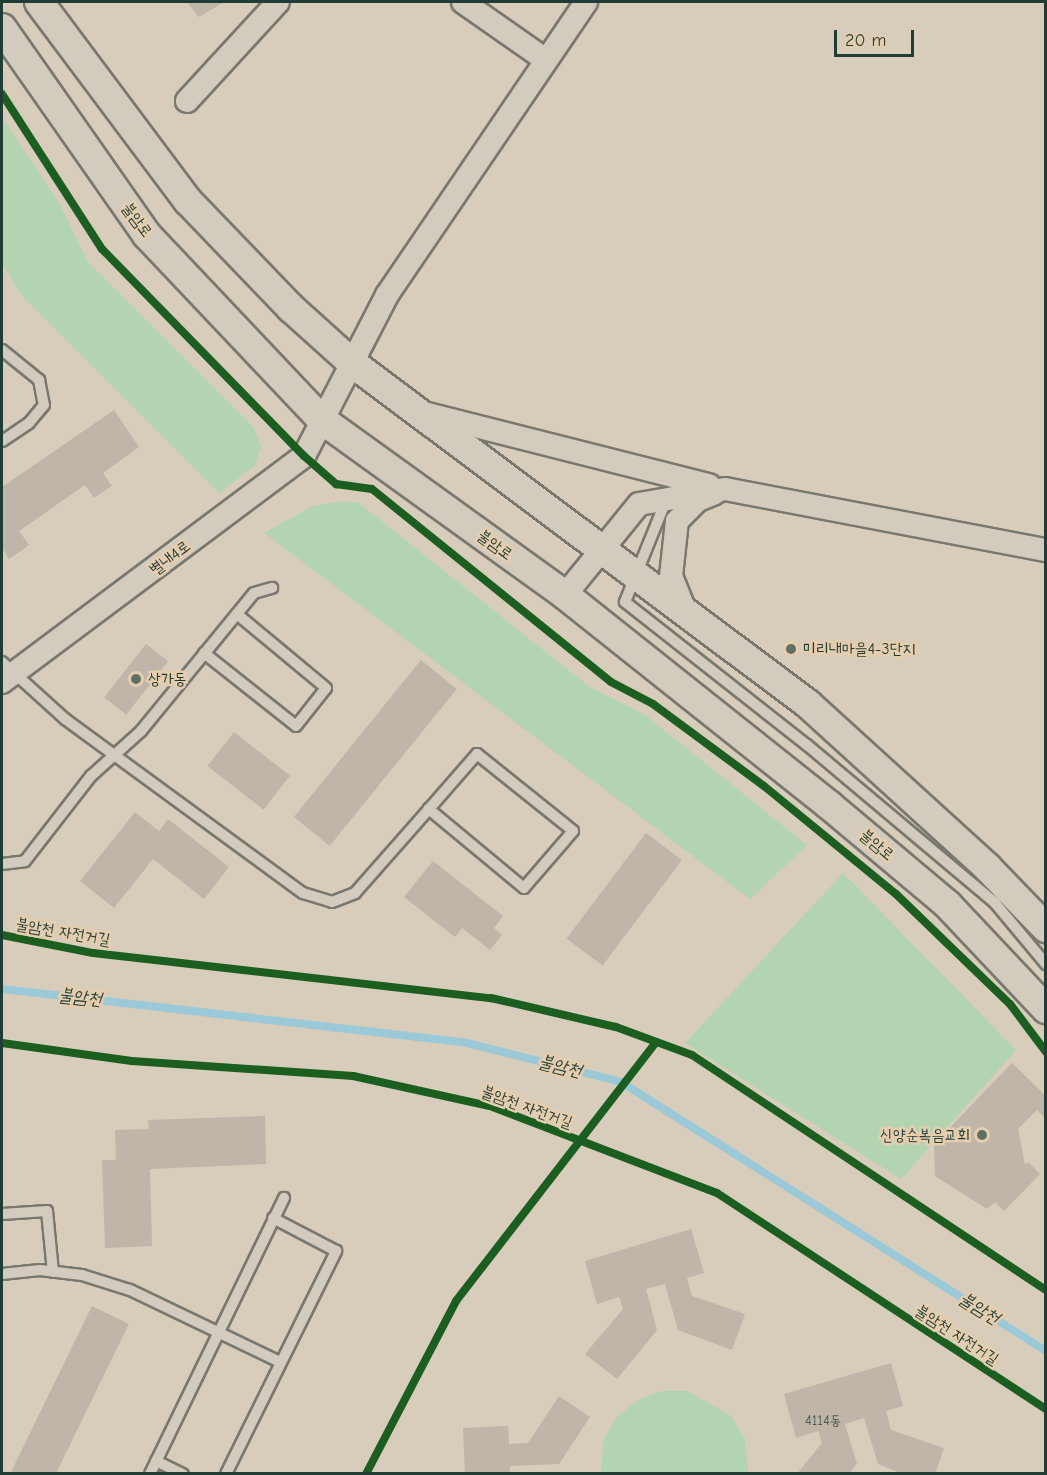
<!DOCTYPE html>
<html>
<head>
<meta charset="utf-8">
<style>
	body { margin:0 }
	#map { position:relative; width:1047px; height:1475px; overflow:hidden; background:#d8ccbb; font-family:"Comic Neue","Poor Story",sans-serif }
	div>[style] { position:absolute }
	.green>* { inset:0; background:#b3d4b1 }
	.stream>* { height:8px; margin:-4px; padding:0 4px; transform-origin:4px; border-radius:4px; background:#9cc9d7 }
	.building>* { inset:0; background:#bfb5a8; transform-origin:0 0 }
	.roads { filter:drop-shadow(2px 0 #78786f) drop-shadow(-2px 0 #78786f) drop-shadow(0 2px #78786f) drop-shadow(0 -2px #78786f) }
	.service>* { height:10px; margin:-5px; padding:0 5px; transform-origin:5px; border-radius:5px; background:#d4cbbf }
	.minor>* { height:22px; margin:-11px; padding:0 11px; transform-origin:11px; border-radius:11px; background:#d4cbbf }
	.tertiary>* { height:28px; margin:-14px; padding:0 14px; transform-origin:14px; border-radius:14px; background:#d4cbbf }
	.cycleway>* { height:8px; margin:-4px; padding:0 4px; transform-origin:4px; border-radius:4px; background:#1b5e20 }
	.dots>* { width:16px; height:16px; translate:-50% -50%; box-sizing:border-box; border:3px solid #e5cdae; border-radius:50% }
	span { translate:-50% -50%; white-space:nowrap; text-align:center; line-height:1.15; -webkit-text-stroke:5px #e5cdae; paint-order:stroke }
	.number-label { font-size:14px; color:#475b51 }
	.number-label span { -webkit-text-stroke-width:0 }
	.street-label { font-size:16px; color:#1f3d34 }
	.poi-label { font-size:16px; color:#1f3d34 }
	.left { translate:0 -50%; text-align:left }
	.right { translate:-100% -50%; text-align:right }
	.water-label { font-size:18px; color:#24443d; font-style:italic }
	.frame { position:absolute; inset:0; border:3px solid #1f3d34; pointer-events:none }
	.scale { position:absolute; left:834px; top:30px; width:80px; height:27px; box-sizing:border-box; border:3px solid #1f3d34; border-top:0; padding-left:8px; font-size:18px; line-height:21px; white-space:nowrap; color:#1f3d34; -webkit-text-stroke:4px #e5cdae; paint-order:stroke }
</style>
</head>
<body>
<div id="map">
	<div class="green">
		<div style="clip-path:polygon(2px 117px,58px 201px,88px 262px,254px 428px,261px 447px,255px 465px,219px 493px,22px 296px,2px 263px)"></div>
		<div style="clip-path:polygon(345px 501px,360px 504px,591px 688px,645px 715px,807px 845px,750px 899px,264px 533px,313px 506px)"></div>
		<div style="clip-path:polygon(843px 873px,1016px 1050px,901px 1179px,685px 1043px)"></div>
		<div style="clip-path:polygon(662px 1391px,688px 1391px,732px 1417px,745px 1439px,748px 1473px,601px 1473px,604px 1438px,618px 1416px,638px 1400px)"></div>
	</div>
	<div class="stream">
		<div style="left:2px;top:989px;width:464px;rotate:6.6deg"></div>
		<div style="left:463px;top:1042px;width:163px;rotate:14.2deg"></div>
		<div style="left:621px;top:1082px;width:503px;rotate:32.33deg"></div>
	</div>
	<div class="building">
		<div style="clip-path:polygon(187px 2px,224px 2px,199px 17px)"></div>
		<div style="clip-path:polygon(114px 410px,139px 447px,103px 473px,112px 486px,94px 498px,85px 485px,19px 531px,29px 545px,9px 559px,2px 548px,2px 487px)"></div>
		<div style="left:146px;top:644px;width:28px;height:68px;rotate:38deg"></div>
		<div style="left:421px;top:660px;width:46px;height:202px;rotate:39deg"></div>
		<div style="left:234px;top:732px;width:71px;height:43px;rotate:38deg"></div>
		<div style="clip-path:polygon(135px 812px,159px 831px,168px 819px,229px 867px,204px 899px,153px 859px,114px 908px,80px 881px)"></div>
		<div style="left:646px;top:833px;width:45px;height:132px;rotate:37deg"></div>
		<div style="clip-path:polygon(433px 861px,503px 916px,494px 928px,502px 935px,490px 950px,462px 928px,455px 937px,404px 897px)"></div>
		<div style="clip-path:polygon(1012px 1063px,1046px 1096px,1046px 1119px,1037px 1110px,1018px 1129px,1025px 1165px,1028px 1162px,1040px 1174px,1004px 1211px,995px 1202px,987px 1209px,935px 1176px,934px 1144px)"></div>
		<div style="clip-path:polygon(265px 1116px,266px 1164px,150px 1169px,152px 1246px,105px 1248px,102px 1160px,116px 1160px,115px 1130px,149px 1129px,148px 1120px)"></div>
		<div style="clip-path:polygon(691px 1229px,704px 1273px,687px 1278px,692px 1296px,745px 1314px,732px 1350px,678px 1330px,665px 1284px,646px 1289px,657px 1330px,617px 1379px,585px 1354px,623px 1309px,619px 1297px,597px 1304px,585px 1261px)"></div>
		<div style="left:92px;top:1306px;width:41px;height:187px;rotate:26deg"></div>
		<div style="clip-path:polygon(891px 1363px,903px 1406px,886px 1411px,891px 1430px,944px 1448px,935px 1474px,903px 1474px,878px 1464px,864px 1418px,845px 1424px,857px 1464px,849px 1474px,797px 1474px,822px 1443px,818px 1431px,796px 1438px,784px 1394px)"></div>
		<div style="clip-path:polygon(559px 1396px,590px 1417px,559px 1464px,510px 1466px,510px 1474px,465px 1474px,463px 1428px,508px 1426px,509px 1444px,528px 1443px)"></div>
	</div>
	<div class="roads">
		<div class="service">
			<div style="left:2px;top:350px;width:48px;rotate:39deg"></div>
			<div style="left:39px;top:380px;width:25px;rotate:79deg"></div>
			<div style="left:44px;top:405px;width:23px;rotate:130deg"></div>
			<div style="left:29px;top:423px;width:32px;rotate:146deg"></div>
			<div style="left:667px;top:498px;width:112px;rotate:112deg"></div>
			<div style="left:625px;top:602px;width:231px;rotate:38.2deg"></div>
			<div style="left:807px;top:745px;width:246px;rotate:40deg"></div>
			<div style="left:995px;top:903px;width:80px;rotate:50.1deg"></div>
			<div style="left:204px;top:653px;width:117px;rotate:38.4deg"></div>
			<div style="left:296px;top:726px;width:48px;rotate:-51.7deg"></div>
			<div style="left:326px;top:688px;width:116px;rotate:-140.3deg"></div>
			<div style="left:2px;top:662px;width:85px;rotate:42.1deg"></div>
			<div style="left:65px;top:719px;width:295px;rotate:36.2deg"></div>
			<div style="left:303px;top:893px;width:30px;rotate:17deg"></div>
			<div style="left:332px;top:902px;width:25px;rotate:-21deg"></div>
			<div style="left:355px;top:893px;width:112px;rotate:-48.6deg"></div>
			<div style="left:429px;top:809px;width:73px;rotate:-48.9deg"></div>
			<div style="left:477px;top:754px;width:123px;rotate:38.7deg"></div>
			<div style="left:573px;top:831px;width:75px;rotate:130.7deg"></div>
			<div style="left:524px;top:888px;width:124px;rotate:-140.3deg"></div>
			<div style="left:2px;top:864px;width:23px;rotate:-7deg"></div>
			<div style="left:25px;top:861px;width:108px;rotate:-52.2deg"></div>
			<div style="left:91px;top:776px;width:67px;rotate:-42deg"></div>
			<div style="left:141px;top:731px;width:178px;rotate:-50.7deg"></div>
			<div style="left:254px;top:593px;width:19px;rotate:-16deg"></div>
			<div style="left:2px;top:1214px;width:45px;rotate:-3.8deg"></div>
			<div style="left:47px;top:1211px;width:61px;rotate:84.4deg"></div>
			<div style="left:2px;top:1274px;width:38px;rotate:-6deg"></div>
			<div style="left:40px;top:1270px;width:42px;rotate:6.8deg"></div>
			<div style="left:82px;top:1275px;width:50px;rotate:17.4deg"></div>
			<div style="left:130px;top:1290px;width:166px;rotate:25.6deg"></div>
			<div style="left:156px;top:1461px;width:30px;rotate:26deg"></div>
			<div style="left:150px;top:1474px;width:307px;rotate:-64.1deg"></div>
			<div style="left:226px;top:1474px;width:249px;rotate:-63.7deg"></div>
			<div style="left:336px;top:1251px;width:71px;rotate:-152.4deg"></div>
		</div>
		<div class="minor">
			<div style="left:463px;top:2px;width:98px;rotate:35deg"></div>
			<div style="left:187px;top:101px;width:134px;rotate:-47.4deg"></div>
			<div style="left:424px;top:413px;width:294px;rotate:14.2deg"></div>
			<div style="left:565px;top:595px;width:117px;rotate:-50.9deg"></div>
			<div style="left:639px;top:504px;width:87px;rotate:-9.9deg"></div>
			<div style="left:725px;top:489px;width:327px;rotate:10.8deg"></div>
			<div style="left:686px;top:613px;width:40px;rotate:-112deg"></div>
			<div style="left:671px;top:576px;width:55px;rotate:-83.8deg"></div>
			<div style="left:677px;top:521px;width:30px;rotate:-45deg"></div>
			<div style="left:698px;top:500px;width:18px;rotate:-22deg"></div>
			<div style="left:2px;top:682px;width:377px;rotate:-36.8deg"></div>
			<div style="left:304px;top:456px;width:181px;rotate:-62.7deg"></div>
			<div style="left:387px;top:295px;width:354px;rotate:-55.8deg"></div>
		</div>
		<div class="tertiary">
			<div style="left:39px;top:2px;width:249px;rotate:53.2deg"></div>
			<div style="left:188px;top:201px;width:149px;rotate:46.1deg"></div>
			<div style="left:291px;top:308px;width:81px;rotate:42deg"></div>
			<div style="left:351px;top:362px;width:571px;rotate:36.81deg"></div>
			<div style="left:808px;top:704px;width:242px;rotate:42.3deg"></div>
			<div style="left:987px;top:867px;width:85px;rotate:46deg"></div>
			<div style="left:2px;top:28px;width:253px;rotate:55deg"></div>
			<div style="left:147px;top:235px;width:253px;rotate:46.6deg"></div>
			<div style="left:321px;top:419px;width:301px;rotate:35.8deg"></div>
			<div style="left:565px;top:595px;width:337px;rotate:38.5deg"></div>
			<div style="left:829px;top:805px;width:155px;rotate:40deg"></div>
			<div style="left:948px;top:905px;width:143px;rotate:46.7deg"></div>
		</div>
	</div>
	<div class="cycleway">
		<div style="left:2px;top:94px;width:184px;rotate:57.2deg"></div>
		<div style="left:102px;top:249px;width:289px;rotate:45.7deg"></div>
		<div style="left:304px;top:456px;width:43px;rotate:41.2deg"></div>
		<div style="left:336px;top:484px;width:36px;rotate:8deg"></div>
		<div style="left:372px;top:489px;width:307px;rotate:38.9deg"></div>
		<div style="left:611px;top:682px;width:47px;rotate:27.6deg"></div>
		<div style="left:653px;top:704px;width:138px;rotate:36.5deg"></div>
		<div style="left:764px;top:786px;width:171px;rotate:39.3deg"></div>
		<div style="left:896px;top:894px;width:158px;rotate:44deg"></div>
		<div style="left:1010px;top:1004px;width:60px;rotate:53.1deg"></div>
		<div style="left:2px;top:935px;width:93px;rotate:11.2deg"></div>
		<div style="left:93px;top:953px;width:401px;rotate:6.5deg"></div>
		<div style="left:491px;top:998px;width:128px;rotate:13.1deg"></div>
		<div style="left:616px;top:1027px;width:81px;rotate:20.2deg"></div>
		<div style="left:692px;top:1055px;width:425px;rotate:33.6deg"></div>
		<div style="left:2px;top:1043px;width:131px;rotate:7.9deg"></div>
		<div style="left:132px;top:1061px;width:222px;rotate:3.9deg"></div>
		<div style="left:353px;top:1076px;width:140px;rotate:12.4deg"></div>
		<div style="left:490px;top:1106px;width:243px;rotate:21deg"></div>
		<div style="left:717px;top:1193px;width:394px;rotate:33.3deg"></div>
		<div style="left:366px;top:1474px;width:195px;rotate:-62.5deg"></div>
		<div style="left:456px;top:1301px;width:327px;rotate:-52.3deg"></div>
	</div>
	<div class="dots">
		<div style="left:791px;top:649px;background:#606f63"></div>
		<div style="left:136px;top:679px;background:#606f63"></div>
		<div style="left:982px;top:1135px;background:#606f63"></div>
	</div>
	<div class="number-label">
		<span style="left:823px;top:1421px">4114동</span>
	</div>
	<div class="street-label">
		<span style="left:137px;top:220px;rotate:53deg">불암로</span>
		<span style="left:495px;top:545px;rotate:36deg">불암로</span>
		<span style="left:170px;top:558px;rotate:-37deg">별내4로</span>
		<span style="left:877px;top:845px;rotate:40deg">불암로</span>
		<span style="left:63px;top:932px;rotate:10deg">불암천 자전거길</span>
		<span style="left:527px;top:1107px;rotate:20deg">불암천 자전거길</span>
		<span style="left:957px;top:1335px;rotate:33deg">불암천 자전거길</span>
	</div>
	<div class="poi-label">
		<span class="left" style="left:803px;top:649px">미리내마을4-3단지</span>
		<span class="left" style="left:148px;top:679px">상가동</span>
		<span class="right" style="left:970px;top:1135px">신양순복음교회</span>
	</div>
	<div class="water-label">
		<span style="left:80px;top:998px;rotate:6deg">불암천</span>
		<span style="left:560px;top:1067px;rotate:14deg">불암천</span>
		<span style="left:979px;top:1309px;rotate:32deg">불암천</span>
	</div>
	<div class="frame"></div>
	<div class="scale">20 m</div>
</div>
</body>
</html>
